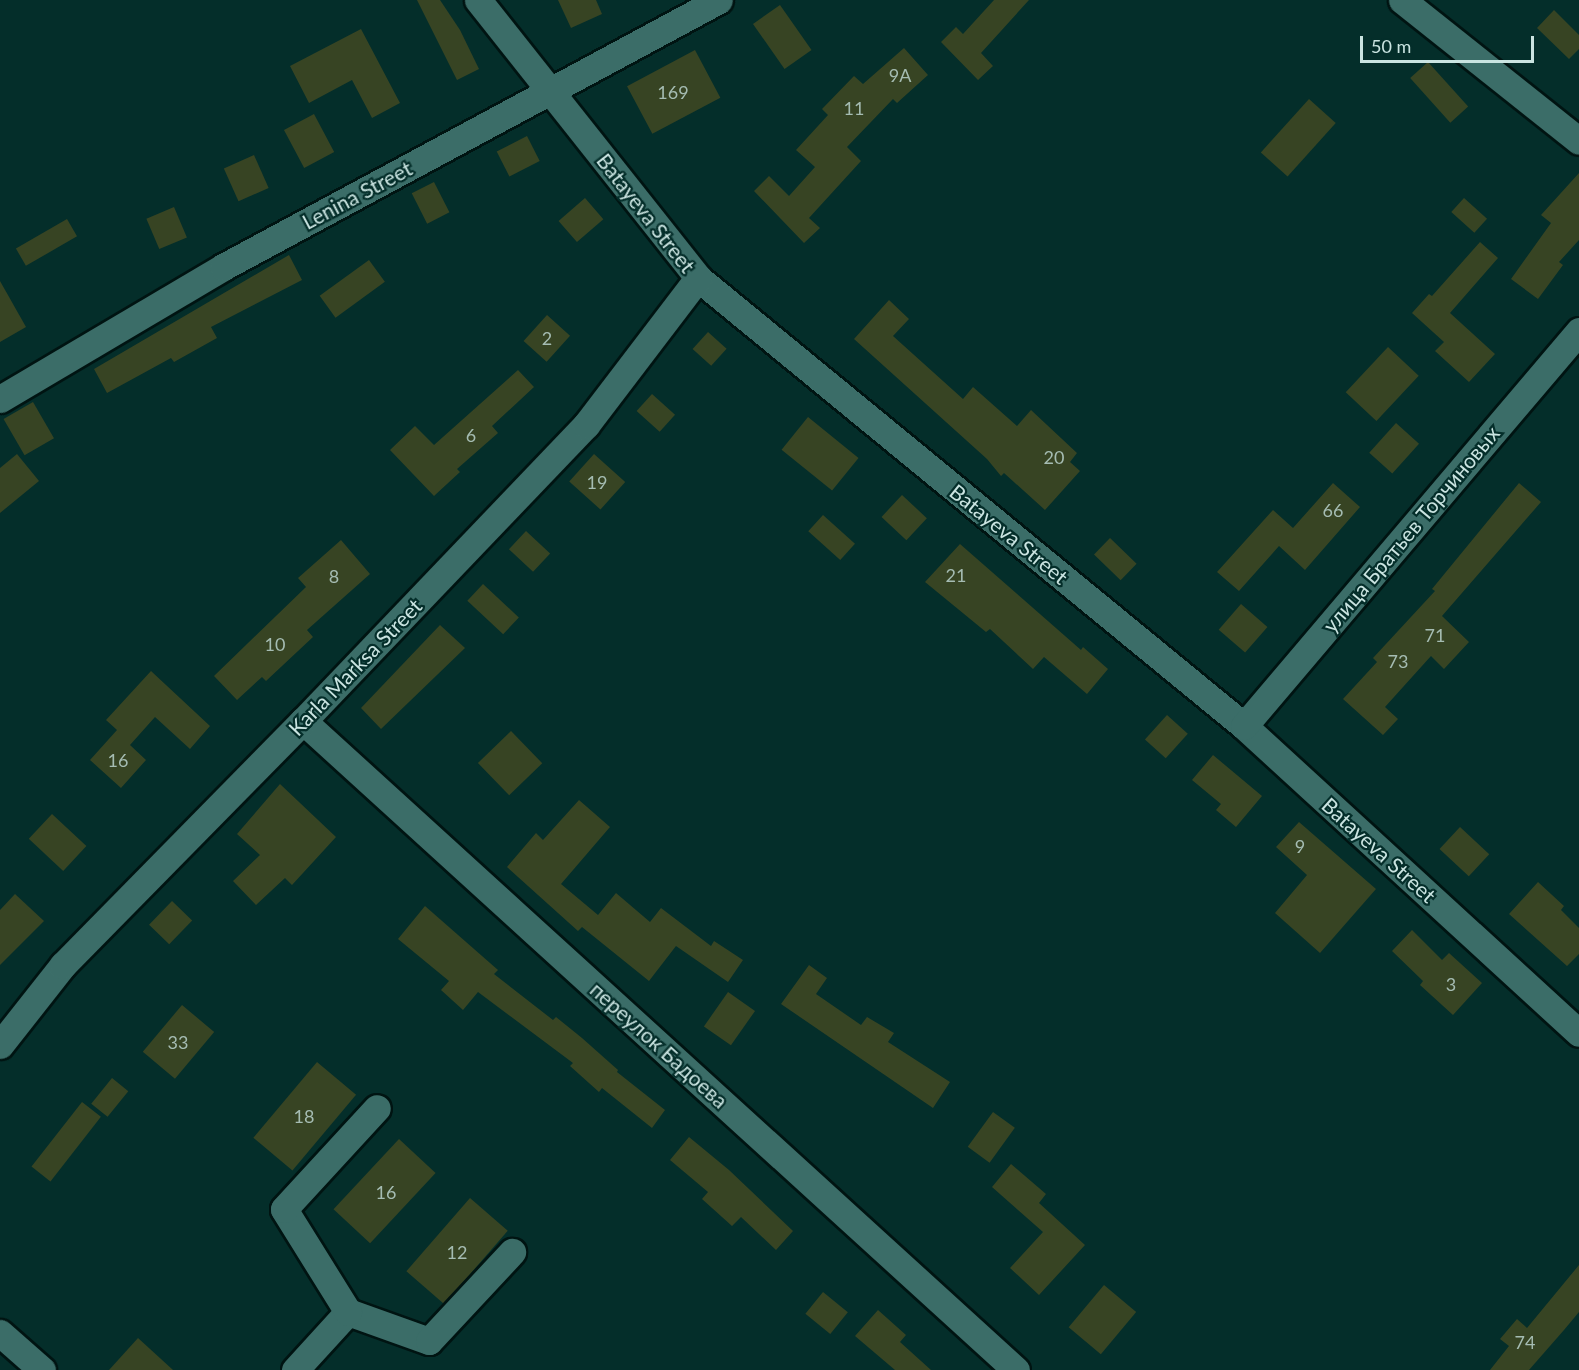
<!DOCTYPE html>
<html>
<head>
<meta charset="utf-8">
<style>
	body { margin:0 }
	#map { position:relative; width:1579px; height:1370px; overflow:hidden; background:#042e2a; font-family:Lato,sans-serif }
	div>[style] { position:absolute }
	.building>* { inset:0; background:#374423; transform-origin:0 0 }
	.roads { filter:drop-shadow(2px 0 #001412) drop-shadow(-2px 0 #001412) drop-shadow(0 2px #001412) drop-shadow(0 -2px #001412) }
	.minor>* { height:27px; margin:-13.5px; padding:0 13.5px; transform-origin:13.5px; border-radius:13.5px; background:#3b6d68 }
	span { translate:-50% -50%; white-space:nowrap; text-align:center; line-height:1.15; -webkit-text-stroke:4.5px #042e2a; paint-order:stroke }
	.number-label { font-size:18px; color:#a5bcb2 }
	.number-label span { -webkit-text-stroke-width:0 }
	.street-label { font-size:21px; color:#cae4e1 }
	.scale { position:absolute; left:1360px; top:36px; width:174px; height:27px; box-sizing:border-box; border:3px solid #cae4e1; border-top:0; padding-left:8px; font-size:18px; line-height:21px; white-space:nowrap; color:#cae4e1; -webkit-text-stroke:4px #042e2a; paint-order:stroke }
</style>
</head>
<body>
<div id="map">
	<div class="building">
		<div style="clip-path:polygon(417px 0,440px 0,460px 30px,479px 69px,457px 80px)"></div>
		<div style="clip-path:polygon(558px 0,596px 0,602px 14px,571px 28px)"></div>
		<div style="clip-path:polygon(994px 0,1029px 0,981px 53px,993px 66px,978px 80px,941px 42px,956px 27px,963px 34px)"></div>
		<div style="left:780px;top:5px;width:55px;height:33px;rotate:55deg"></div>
		<div style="clip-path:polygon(1554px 10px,1579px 35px,1579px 49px,1569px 59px,1537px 28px)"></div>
		<div style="clip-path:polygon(361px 29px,400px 103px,372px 118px,352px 80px,309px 103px,290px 66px)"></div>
		<div style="clip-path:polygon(904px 48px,928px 75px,897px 103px,893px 99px,847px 147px,861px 161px,809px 218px,820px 228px,804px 243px,754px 191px,769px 176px,789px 196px,815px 167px,796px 150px,828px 115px,822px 109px,854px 76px,863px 84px)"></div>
		<div style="left:695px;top:50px;width:54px;height:77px;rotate:62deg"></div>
		<div style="left:1428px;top:62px;width:60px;height:24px;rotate:48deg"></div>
		<div style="left:1309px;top:99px;width:36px;height:72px;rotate:42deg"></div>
		<div style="left:314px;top:114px;width:43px;height:34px;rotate:62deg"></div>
		<div style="left:527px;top:136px;width:28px;height:34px;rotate:63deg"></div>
		<div style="left:254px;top:155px;width:36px;height:33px;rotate:66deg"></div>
		<div style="clip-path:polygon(1579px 173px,1579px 240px,1559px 262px,1563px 265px,1538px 299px,1511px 279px,1551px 223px,1541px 215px)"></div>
		<div style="left:434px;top:182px;width:34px;height:25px;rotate:63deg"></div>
		<div style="left:585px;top:198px;width:28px;height:35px;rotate:49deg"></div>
		<div style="left:1464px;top:198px;width:31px;height:19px;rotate:42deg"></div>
		<div style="left:174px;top:207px;width:33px;height:30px;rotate:67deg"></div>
		<div style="left:67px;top:219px;width:20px;height:59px;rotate:60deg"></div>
		<div style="clip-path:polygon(1480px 242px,1498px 258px,1450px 313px,1495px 354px,1469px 382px,1435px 351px,1444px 342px,1412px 313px,1429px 294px,1432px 296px)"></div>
		<div style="clip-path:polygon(289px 255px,302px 280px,211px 327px,217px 338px,174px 362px,171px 358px,107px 393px,94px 369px)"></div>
		<div style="left:369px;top:260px;width:27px;height:61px;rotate:54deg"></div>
		<div style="clip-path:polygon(0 281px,26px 327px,0 342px)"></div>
		<div style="clip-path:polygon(889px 300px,909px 319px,893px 336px,963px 399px,973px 387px,1017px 426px,1031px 410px,1077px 453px,1070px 462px,1080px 471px,1045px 510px,1004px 473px,1001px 476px,987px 459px,854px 339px)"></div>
		<div style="left:547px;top:315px;width:31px;height:35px;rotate:42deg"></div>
		<div style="left:708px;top:332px;width:25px;height:23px;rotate:42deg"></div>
		<div style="left:1388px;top:347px;width:42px;height:62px;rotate:43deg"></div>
		<div style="clip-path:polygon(518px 370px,534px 387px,492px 426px,498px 433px,457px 469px,460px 472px,434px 496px,390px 450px,415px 426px,434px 445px)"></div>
		<div style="left:652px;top:394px;width:31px;height:23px;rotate:42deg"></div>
		<div style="left:33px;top:402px;width:42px;height:34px;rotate:60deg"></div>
		<div style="left:808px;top:417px;width:65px;height:42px;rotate:39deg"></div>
		<div style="left:1396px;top:423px;width:31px;height:40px;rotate:42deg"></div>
		<div style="clip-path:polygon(17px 454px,39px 481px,0 513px,0 468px)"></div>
		<div style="left:594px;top:454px;width:42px;height:37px;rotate:42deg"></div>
		<div style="clip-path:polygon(1333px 483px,1360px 507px,1305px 570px,1279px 546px,1239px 591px,1217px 572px,1273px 510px,1293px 528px)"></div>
		<div style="clip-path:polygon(1519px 483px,1541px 502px,1442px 616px,1469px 642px,1444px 669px,1431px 656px,1385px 707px,1398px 719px,1383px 735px,1343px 699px,1377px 662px,1373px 658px,1435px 591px,1432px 589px)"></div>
		<div style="left:902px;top:495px;width:34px;height:30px;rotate:43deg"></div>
		<div style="left:823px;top:515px;width:43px;height:22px;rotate:42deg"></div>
		<div style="left:526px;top:531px;width:33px;height:25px;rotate:43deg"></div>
		<div style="left:1110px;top:538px;width:37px;height:23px;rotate:44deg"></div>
		<div style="clip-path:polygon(341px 540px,370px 574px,307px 630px,313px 637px,266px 681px,262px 677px,237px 700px,214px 676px,306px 587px,298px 578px)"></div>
		<div style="clip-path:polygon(960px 544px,1081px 650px,1083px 647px,1108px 669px,1087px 694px,1044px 657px,1033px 669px,990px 629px,986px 632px,925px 582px)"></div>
		<div style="left:483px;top:584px;width:49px;height:23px;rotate:43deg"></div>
		<div style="left:1241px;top:604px;width:35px;height:34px;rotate:41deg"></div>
		<div style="clip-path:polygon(440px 625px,465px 648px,381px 729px,361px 708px)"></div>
		<div style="clip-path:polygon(151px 671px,210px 726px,190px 749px,155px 717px,130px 745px,146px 760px,121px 788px,90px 760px,117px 730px,106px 720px)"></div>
		<div style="left:1167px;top:715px;width:28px;height:33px;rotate:42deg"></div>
		<div style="left:511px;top:731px;width:45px;height:46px;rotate:46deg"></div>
		<div style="clip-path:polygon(1213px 755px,1262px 796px,1236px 827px,1216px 810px,1221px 804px,1192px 780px)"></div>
		<div style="clip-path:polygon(280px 784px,336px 837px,292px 885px,285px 878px,256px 905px,233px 881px,260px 855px,237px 834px)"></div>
		<div style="clip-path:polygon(579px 800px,610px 827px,561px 884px,598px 915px,616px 893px,650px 922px,661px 908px,711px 946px,714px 941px,743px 960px,728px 982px,676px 946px,649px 981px,582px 927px,578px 931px,507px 867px,536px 833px,543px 840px)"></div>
		<div style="left:52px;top:814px;width:47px;height:34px;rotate:43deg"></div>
		<div style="clip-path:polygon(1299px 822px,1376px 889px,1320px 953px,1275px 913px,1307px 875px,1276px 847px)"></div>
		<div style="left:1460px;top:827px;width:40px;height:30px;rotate:43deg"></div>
		<div style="clip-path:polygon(1538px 882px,1564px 906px,1561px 910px,1579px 928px,1579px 954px,1567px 966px,1509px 914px)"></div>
		<div style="clip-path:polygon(15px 894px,44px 921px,0 965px,0 910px)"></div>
		<div style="left:172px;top:901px;width:28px;height:33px;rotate:44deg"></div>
		<div style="clip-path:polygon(425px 906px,498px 970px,494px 974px,553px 1020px,556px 1017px,582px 1038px,618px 1070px,617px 1072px,665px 1110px,652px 1128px,602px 1088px,599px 1092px,570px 1066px,573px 1063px,478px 992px,463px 1010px,441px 990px,449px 981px,398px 939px)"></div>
		<div style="clip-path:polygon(1412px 930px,1442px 960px,1449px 953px,1482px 983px,1453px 1015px,1420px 985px,1423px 981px,1392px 951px)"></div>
		<div style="clip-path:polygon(809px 965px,827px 978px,816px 994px,861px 1025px,867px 1017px,894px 1033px,888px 1042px,950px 1082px,933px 1108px,781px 1004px)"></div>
		<div style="left:728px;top:992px;width:33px;height:42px;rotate:35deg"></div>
		<div style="left:182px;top:1005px;width:42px;height:61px;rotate:40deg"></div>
		<div style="left:317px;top:1062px;width:51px;height:99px;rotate:40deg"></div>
		<div style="left:112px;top:1078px;width:21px;height:33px;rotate:39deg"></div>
		<div style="left:82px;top:1102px;width:24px;height:82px;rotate:38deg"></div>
		<div style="left:993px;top:1112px;width:27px;height:43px;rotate:36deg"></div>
		<div style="clip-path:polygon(689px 1137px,729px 1170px,793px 1231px,776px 1250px,741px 1217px,732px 1226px,702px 1199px,708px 1192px,670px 1160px)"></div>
		<div style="left:399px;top:1139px;width:50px;height:96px;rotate:43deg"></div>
		<div style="clip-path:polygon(1011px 1164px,1046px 1194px,1039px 1203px,1085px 1245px,1039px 1295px,1010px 1268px,1043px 1232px,992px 1187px)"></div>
		<div style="left:470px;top:1198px;width:50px;height:97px;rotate:41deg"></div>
		<div style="clip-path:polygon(1579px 1265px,1579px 1312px,1564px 1330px,1529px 1370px,1490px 1370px,1509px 1346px,1500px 1339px,1517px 1319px,1527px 1328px)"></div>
		<div style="left:1104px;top:1285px;width:42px;height:55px;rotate:40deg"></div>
		<div style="left:823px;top:1292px;width:32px;height:28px;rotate:39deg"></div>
		<div style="clip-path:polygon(878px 1310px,906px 1335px,900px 1342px,931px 1370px,895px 1370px,855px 1336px)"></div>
		<div style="clip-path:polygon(138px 1338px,173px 1370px,109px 1370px)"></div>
	</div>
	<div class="roads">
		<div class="minor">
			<div style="left:478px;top:0;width:355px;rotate:51.6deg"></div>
			<div style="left:698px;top:278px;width:706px;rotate:39.37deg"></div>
			<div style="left:1244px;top:726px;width:454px;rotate:42.5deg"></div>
			<div style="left:1402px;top:0;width:226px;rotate:38.5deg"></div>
			<div style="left:0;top:399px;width:259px;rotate:-30.6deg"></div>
			<div style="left:223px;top:267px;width:563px;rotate:-28.29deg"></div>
			<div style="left:303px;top:721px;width:964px;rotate:42.31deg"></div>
			<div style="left:1244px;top:726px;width:518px;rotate:-49.7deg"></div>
			<div style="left:0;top:1045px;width:102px;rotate:-51.8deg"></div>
			<div style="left:63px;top:965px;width:342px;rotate:-45.5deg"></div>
			<div style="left:303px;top:721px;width:410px;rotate:-46.3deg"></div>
			<div style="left:586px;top:425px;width:185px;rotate:-52.7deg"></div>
			<div style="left:348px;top:1312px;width:86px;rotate:19.7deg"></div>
			<div style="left:429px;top:1341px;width:122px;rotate:-47deg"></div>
			<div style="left:0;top:1333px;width:56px;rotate:41.4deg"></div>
			<div style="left:295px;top:1370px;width:79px;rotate:-47.6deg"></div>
			<div style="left:348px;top:1312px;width:121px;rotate:-121.9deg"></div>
			<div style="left:284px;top:1209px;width:137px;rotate:-47.4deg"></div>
		</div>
	</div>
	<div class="number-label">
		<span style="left:900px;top:75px">9А</span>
		<span style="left:673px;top:92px">169</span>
		<span style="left:854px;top:108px">11</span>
		<span style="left:547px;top:338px">2</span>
		<span style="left:471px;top:435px">6</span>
		<span style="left:1054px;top:457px">20</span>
		<span style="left:597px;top:482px">19</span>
		<span style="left:1333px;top:510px">66</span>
		<span style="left:956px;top:575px">21</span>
		<span style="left:334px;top:576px">8</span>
		<span style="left:1435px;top:635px">71</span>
		<span style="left:275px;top:644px">10</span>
		<span style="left:1398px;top:661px">73</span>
		<span style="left:118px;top:760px">16</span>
		<span style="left:1300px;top:846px">9</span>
		<span style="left:1451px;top:984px">3</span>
		<span style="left:178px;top:1042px">33</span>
		<span style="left:304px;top:1116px">18</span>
		<span style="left:386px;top:1192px">16</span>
		<span style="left:457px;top:1252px">12</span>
		<span style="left:1525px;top:1342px">74</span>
	</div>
	<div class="street-label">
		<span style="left:357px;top:195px;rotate:-28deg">Lenina Street</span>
		<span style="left:646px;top:213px;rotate:52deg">Batayeva Street</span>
		<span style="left:1411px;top:529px;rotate:-50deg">улица Братьев Торчиновых</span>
		<span style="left:1009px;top:534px;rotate:39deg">Batayeva Street</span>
		<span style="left:355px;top:667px;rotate:-46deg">Karla Marksa Street</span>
		<span style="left:1379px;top:850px;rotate:42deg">Batayeva Street</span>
		<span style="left:659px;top:1045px;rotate:42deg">переулок Бадоева</span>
	</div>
	<div class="scale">50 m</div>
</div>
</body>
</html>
